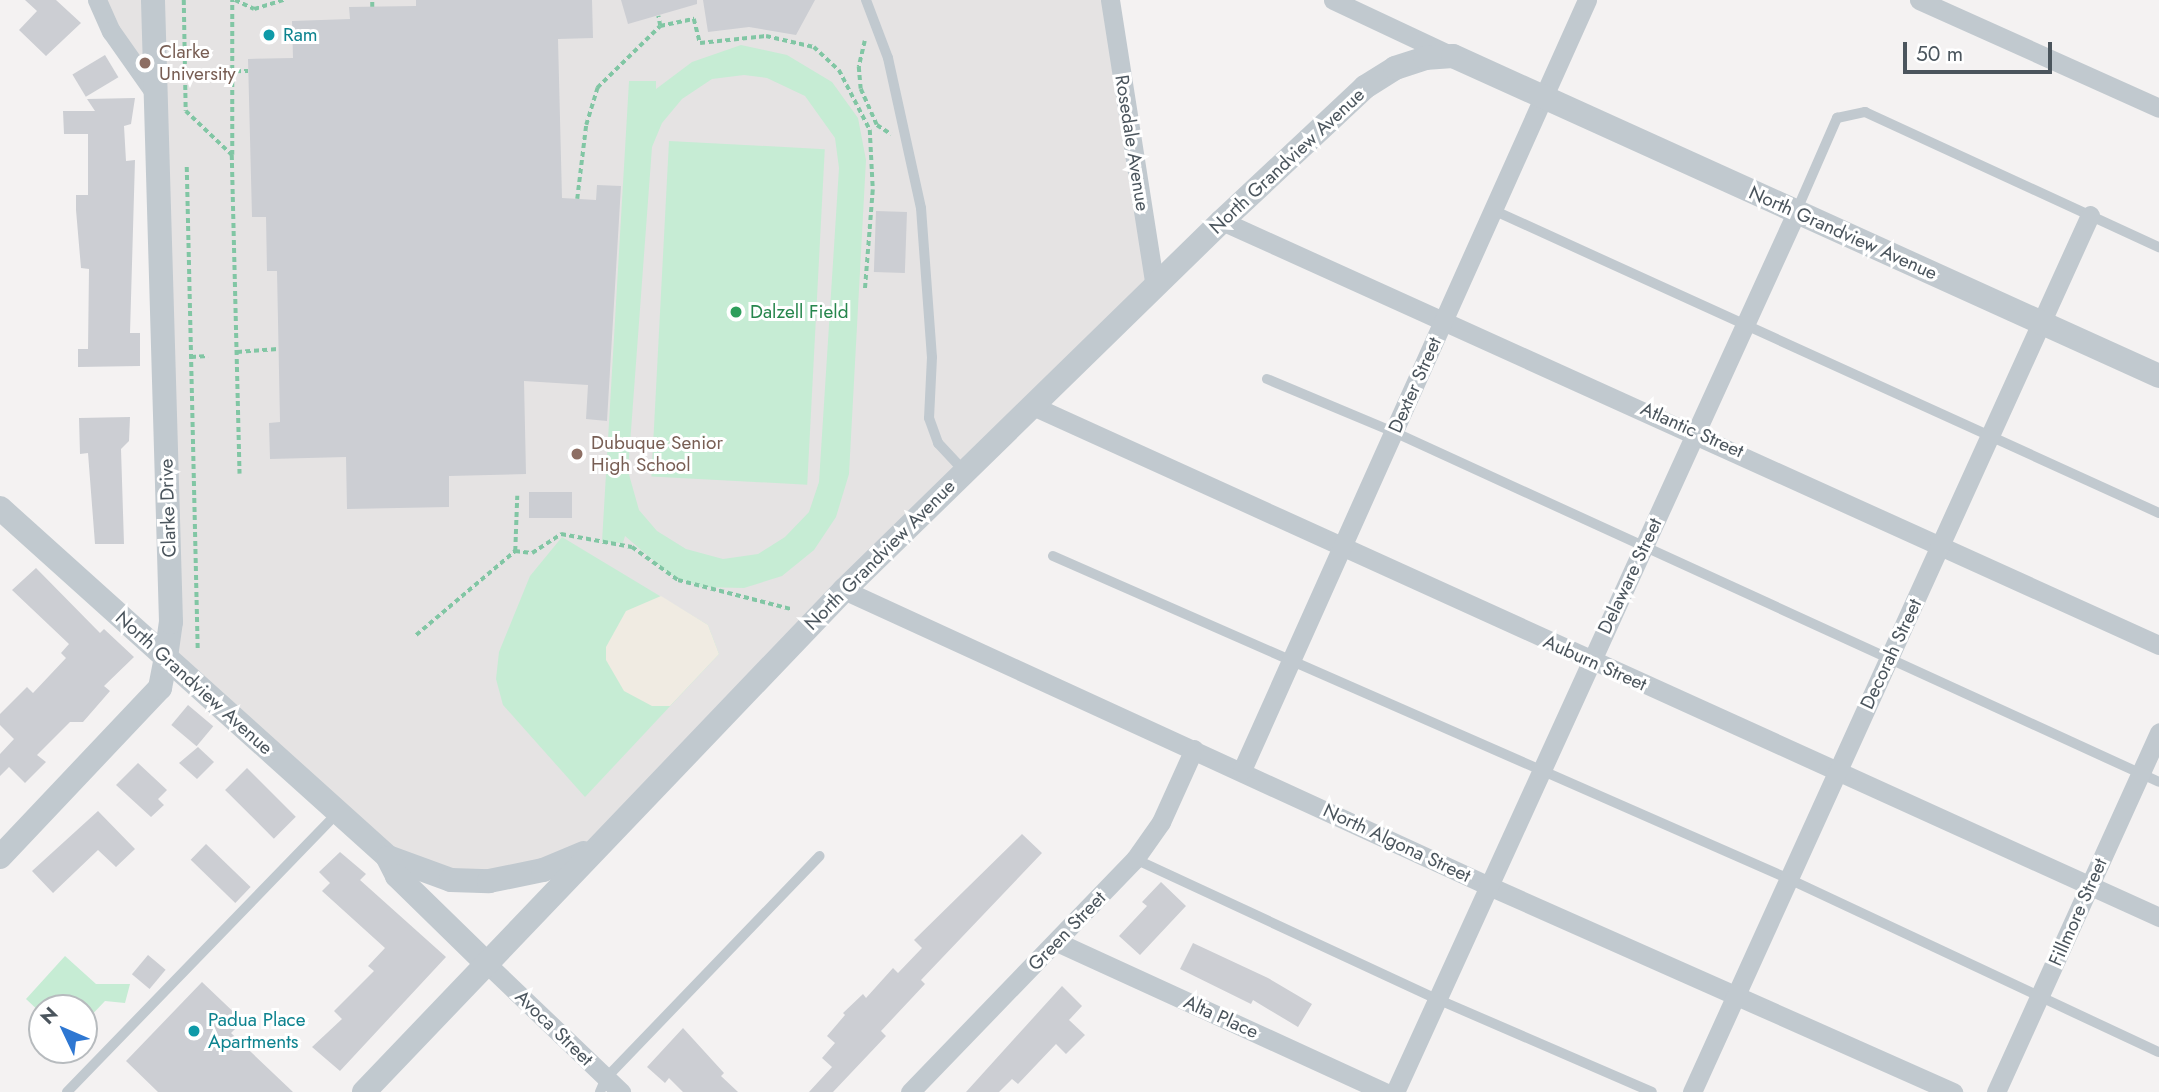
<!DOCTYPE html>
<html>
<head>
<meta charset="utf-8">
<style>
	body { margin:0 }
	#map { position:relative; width:2159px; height:1092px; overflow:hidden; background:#f4f2f2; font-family:Jost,sans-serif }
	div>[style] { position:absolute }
	.education>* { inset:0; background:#e5e3e3 }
	.green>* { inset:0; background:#c6ecd4; transform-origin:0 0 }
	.sand>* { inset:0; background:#f0ebe2 }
	.building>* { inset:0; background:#ccced3; transform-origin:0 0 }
	.path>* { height:3.5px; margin-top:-1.75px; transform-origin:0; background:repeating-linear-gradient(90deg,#81c6a4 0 5px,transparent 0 8.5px) }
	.service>* { height:10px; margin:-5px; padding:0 5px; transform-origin:5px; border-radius:5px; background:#c1c9cf }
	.minor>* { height:19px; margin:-9.5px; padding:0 9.5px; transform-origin:9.5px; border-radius:9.5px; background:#c1c9cf }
	.tertiary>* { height:24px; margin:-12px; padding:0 12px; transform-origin:12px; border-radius:12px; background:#c1c9cf }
	.dots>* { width:19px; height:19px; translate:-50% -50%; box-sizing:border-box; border:4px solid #fff; border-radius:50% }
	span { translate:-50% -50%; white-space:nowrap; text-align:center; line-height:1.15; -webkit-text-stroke:6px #fff; paint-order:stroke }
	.culture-label { font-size:19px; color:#0d838f }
	.left { translate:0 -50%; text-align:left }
	.education-label { font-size:19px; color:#785e54 }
	.street-label { font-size:19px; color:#4b555d }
	.leisure-label { font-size:19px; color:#27864d }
	.north { position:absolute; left:28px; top:994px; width:70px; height:70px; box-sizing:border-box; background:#fff; border:2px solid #b7bbbe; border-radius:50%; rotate:314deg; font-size:19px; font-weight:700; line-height:28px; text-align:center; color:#4b555d }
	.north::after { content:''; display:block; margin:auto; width:24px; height:32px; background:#2e77d2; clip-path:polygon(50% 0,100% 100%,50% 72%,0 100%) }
	.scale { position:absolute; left:1903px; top:42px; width:149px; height:32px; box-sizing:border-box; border:4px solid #4b555d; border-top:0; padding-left:9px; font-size:21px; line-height:24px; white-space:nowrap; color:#4b555d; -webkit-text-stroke:5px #fff; paint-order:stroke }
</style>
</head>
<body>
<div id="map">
	<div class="education">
		<div style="clip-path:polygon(97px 0,1110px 0,1155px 286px,594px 849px,489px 881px,388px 857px,172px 665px,156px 95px)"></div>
	</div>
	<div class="green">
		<div style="clip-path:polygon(evenodd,741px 45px,787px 55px,832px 82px,858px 118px,866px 160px,849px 474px,836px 517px,814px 550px,782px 576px,744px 588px,701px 587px,669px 574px,625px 536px,623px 543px,602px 542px,629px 81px,656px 81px,656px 89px,692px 62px,741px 45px,744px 75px,767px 78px,805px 96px,835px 138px,839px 168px,819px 482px,809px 512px,785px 537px,758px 554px,723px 559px,686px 549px,657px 531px,639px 510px,628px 471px,652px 147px,662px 123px,682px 99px,712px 79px,744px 75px)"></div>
		<div style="left:669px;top:141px;width:156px;height:336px;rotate:3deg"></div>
		<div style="clip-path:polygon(562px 537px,708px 625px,719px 654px,585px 797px,503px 705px,496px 679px,499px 652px,530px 576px)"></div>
		<div style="clip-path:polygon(65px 956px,96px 984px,130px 984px,125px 1003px,105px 1001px,84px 1023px,84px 1008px,42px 1008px,42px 1014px,26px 999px)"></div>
	</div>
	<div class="sand">
		<div style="clip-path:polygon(661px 596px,708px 625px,719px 654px,670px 706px,652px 706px,624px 691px,606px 660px,606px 647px,626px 611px)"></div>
	</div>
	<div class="building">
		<div style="clip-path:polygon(25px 0,56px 0,81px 23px,46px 56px,19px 30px,37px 11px)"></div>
		<div style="clip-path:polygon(416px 0,592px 0,593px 38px,558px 39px,562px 198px,596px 200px,597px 185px,621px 186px,607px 421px,586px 419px,588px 385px,524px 381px,526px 474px,449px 476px,449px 507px,347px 509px,346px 457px,270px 459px,269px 423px,280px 422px,277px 271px,267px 271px,266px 217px,252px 217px,248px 59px,293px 58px,292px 21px,350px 19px,349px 7px,416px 6px)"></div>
		<div style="clip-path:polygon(621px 0,697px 0,697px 4px,628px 24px)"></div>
		<div style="clip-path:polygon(703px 0,815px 0,796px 35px,749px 27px,708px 32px)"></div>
		<div style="left:105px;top:55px;width:26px;height:38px;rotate:59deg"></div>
		<div style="clip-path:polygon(135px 98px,131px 124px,124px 126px,126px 161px,135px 160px,130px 333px,140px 333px,140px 366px,78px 367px,78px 349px,88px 349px,89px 269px,81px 268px,76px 210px,76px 195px,88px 195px,88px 134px,64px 134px,63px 111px,95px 111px,87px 99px)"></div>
		<div style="left:876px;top:211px;width:31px;height:61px;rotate:2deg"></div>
		<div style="clip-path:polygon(130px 417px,129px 441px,121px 449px,124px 544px,95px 544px,88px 453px,80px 454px,79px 418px)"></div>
		<div style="left:529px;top:492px;width:43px;height:26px"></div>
		<div style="clip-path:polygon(36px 568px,100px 633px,104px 629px,134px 657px,104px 686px,110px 691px,83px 722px,70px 722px,37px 755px,46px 762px,25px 783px,9px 767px,0 776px,0 754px,14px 739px,0 725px,0 714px,27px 687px,33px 693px,66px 658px,61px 653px,69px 644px,12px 590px)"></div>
		<div style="left:188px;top:705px;width:33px;height:26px;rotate:40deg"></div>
		<div style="clip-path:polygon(198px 747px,214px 762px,197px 779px,179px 763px)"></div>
		<div style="clip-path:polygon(138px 763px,167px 790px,158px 799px,164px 805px,151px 817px,116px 785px)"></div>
		<div style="left:247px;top:768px;width:69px;height:31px;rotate:45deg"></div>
		<div style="clip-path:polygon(98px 811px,135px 849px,116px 867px,98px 850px,53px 893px,32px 871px)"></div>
		<div style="clip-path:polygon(1022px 834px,1042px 853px,921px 980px,925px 984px,881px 1031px,886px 1036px,833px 1092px,809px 1092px,832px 1067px,822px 1058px,835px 1043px,827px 1036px,845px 1015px,843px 1013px,863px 994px,866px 998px,893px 968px,898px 973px,922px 948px,914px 940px)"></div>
		<div style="left:206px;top:844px;width:62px;height:22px;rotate:44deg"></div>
		<div style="clip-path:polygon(340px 852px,366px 874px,360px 880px,446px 957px,340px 1071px,312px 1047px,342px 1019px,334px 1011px,374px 971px,368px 966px,385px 948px,322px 891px,330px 883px,319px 872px)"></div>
		<div style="clip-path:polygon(1161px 882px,1186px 906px,1140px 955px,1119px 936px,1147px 906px,1142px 902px)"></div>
		<div style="clip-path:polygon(1193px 943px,1268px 978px,1312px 1004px,1298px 1027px,1253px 1000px,1251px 1004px,1180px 969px)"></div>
		<div style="left:148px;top:955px;width:23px;height:25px;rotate:40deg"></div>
		<div style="clip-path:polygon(202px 982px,243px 1021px,231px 1033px,293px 1092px,158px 1092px,126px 1061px)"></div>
		<div style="clip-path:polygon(1062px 986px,1082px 1006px,1069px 1020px,1085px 1035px,1066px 1054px,1056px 1044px,1018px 1084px,1012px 1079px,999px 1092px,966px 1092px)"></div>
		<div style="clip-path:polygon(683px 1028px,724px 1073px,721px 1076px,738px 1092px,683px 1092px,669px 1078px,665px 1083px,647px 1067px)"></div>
	</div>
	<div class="path">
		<div style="left:184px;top:0;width:111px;rotate:89deg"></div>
		<div style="left:186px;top:111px;width:64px;rotate:43.7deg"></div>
		<div style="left:232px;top:155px;width:155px;rotate:-90deg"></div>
		<div style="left:235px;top:0;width:21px;rotate:25deg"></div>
		<div style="left:254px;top:9px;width:31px;rotate:-17deg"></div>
		<div style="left:372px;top:7px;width:7px;rotate:-90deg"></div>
		<div style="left:660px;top:26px;width:35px;rotate:-12deg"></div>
		<div style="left:694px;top:19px;width:25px;rotate:76deg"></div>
		<div style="left:700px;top:43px;width:66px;rotate:-6.1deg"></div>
		<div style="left:766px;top:36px;width:49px;rotate:12.9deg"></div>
		<div style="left:814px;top:47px;width:34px;rotate:43deg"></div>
		<div style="left:839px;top:70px;width:68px;rotate:62.7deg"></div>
		<div style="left:870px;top:130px;width:60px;rotate:87.1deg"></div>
		<div style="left:873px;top:190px;width:101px;rotate:94.5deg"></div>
		<div style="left:865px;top:41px;width:27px;rotate:103deg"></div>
		<div style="left:859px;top:67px;width:22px;rotate:85deg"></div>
		<div style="left:861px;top:89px;width:39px;rotate:66deg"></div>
		<div style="left:877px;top:125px;width:17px;rotate:33deg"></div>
		<div style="left:185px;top:72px;width:63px;rotate:-0.9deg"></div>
		<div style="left:232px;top:155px;width:319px;rotate:88.6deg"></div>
		<div style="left:187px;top:167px;width:482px;rotate:88.7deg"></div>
		<div style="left:577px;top:199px;width:75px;rotate:-83.1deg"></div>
		<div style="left:586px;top:125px;width:39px;rotate:-73deg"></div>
		<div style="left:597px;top:88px;width:88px;rotate:-44.5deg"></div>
		<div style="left:660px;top:26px;width:10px;rotate:-101deg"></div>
		<div style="left:237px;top:352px;width:41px;rotate:-4.2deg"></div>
		<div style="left:191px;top:357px;width:17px;rotate:-3deg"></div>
		<div style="left:515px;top:551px;width:55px;rotate:-87.9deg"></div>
		<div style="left:416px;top:635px;width:130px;rotate:-40.3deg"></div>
		<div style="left:515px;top:551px;width:17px;rotate:7deg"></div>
		<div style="left:532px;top:553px;width:35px;rotate:-33deg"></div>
		<div style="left:561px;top:534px;width:72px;rotate:10.4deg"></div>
		<div style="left:632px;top:547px;width:57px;rotate:35.7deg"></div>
		<div style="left:678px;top:580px;width:117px;rotate:14.4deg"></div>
	</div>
	<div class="service">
		<div style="left:866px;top:0;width:62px;rotate:69.2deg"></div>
		<div style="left:888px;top:58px;width:154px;rotate:77.6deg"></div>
		<div style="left:921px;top:208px;width:149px;rotate:85.8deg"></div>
		<div style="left:932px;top:357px;width:61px;rotate:92.8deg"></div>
		<div style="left:929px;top:418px;width:27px;rotate:70deg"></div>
		<div style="left:938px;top:443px;width:40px;rotate:47deg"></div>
		<div style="left:1493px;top:210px;width:732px;rotate:24.46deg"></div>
		<div style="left:1796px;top:212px;width:103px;rotate:-66.4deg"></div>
		<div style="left:1837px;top:118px;width:29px;rotate:-12deg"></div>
		<div style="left:1865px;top:112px;width:324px;rotate:24.7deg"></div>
		<div style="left:1267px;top:379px;width:138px;rotate:22.7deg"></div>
		<div style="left:1394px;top:432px;width:841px;rotate:24.58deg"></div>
		<div style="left:1053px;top:556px;width:804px;rotate:23.69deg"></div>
		<div style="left:1789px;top:879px;width:408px;rotate:25.1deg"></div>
		<div style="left:1135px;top:859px;width:333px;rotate:24.9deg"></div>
		<div style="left:1437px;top:999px;width:234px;rotate:23.4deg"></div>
		<div style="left:67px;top:1092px;width:388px;rotate:-45.9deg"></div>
		<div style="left:600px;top:1092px;width:15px;rotate:-67deg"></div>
		<div style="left:606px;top:1078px;width:308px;rotate:-46.1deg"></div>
	</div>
	<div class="minor">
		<div style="left:97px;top:0;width:34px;rotate:66deg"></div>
		<div style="left:111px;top:31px;width:78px;rotate:54.9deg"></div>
		<div style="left:1110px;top:0;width:290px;rotate:81.1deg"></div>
		<div style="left:1333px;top:0;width:132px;rotate:25.2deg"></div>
		<div style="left:1919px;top:0;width:263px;rotate:24.2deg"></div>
		<div style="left:1222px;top:221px;width:1028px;rotate:24.35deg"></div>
		<div style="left:1033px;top:406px;width:1237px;rotate:24.41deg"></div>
		<div style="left:844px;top:590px;width:710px;rotate:24.65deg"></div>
		<div style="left:1489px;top:886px;width:508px;rotate:23.94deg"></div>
		<div style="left:1242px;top:770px;width:844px;rotate:-65.87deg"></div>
		<div style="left:1057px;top:942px;width:361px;rotate:24.6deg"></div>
		<div style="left:486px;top:963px;width:187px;rotate:43.7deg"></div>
		<div style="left:910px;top:1092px;width:324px;rotate:-46deg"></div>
		<div style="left:1135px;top:859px;width:45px;rotate:-54.9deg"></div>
		<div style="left:1161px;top:822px;width:80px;rotate:-65.7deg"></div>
		<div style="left:1395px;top:1092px;width:966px;rotate:-65.48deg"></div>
		<div style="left:1692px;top:1092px;width:963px;rotate:-65.59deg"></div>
		<div style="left:1996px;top:1092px;width:395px;rotate:-65.6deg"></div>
	</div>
	<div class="tertiary">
		<div style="left:0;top:508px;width:522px;rotate:41.97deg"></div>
		<div style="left:388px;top:857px;width:67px;rotate:20.1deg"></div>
		<div style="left:451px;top:880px;width:38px;rotate:2deg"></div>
		<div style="left:489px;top:881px;width:55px;rotate:-11.5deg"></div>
		<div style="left:543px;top:870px;width:44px;rotate:-22.5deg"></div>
		<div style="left:0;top:857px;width:233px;rotate:-46.6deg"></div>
		<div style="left:160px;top:688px;width:32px;rotate:-79deg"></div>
		<div style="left:166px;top:657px;width:35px;rotate:-82deg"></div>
		<div style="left:171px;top:622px;width:622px;rotate:-91.66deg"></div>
		<div style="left:388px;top:858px;width:20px;rotate:63deg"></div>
		<div style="left:397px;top:876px;width:124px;rotate:44.3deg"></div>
		<div style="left:364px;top:1092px;width:695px;rotate:-46.28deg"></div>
		<div style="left:844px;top:590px;width:528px;rotate:-44.31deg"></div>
		<div style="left:1222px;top:221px;width:196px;rotate:-43.1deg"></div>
		<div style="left:1365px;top:87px;width:36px;rotate:-32deg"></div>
		<div style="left:1395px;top:68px;width:32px;rotate:-18deg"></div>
		<div style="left:1425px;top:58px;width:28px;rotate:-4deg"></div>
		<div style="left:1453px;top:56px;width:775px;rotate:24.38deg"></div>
	</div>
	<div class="dots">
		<div style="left:269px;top:35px;background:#0f9aa8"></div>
		<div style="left:145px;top:63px;background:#8d6e63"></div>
		<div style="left:736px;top:312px;background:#2e9e5b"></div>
		<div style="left:577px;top:454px;background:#8d6e63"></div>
		<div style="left:194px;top:1031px;background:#0f9aa8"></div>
	</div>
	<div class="culture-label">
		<span class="left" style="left:283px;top:35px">Ram</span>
		<span class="left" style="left:208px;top:1031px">Padua Place<br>Apartments</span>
	</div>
	<div class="education-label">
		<span class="left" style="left:159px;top:63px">Clarke<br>University</span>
		<span class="left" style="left:591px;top:454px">Dubuque Senior<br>High School</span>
	</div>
	<div class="street-label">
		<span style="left:1132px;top:143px;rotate:81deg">Rosedale Avenue</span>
		<span style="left:1287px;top:161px;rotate:-43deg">North Grandview Avenue</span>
		<span style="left:1843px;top:233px;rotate:24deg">North Grandview Avenue</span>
		<span style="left:1415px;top:385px;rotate:-66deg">Dexter Street</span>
		<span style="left:1692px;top:430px;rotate:24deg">Atlantic Street</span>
		<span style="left:168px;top:508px;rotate:-92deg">Clarke Drive</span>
		<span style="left:880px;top:555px;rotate:-45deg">North Grandview Avenue</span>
		<span style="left:1630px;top:576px;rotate:-65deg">Delaware Street</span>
		<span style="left:1891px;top:654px;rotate:-65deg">Decorah Street</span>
		<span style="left:1595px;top:663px;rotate:24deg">Auburn Street</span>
		<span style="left:194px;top:683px;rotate:42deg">North Grandview Avenue</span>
		<span style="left:1397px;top:843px;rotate:25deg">North Algona Street</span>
		<span style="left:2078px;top:912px;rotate:-66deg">Fillmore Street</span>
		<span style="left:1067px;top:931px;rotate:-46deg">Green Street</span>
		<span style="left:1221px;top:1017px;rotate:24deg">Alta Place</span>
		<span style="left:554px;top:1028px;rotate:44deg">Avoca Street</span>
	</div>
	<div class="leisure-label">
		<span class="left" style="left:750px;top:312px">Dalzell Field</span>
	</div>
	<div class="north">N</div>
	<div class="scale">50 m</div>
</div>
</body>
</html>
